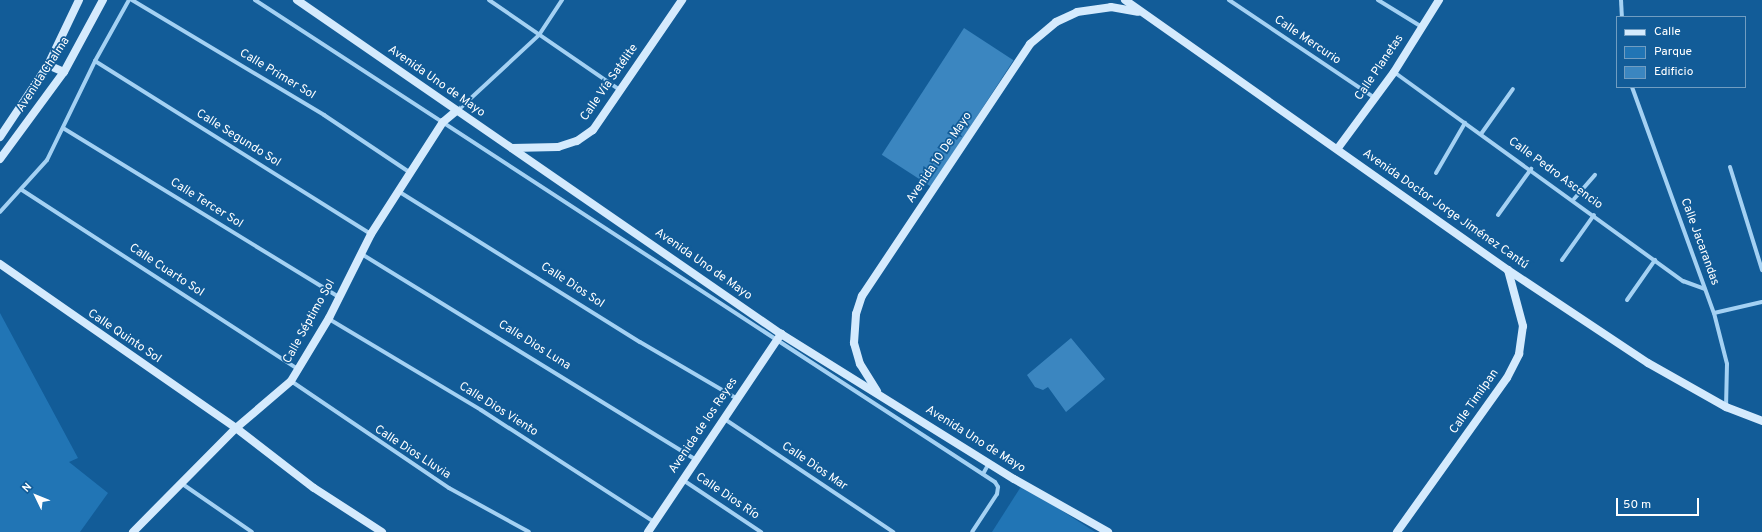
<!DOCTYPE html>
<html>
<head>
<meta charset="utf-8">
<style>
	body { margin:0 }
	#map { position:relative; width:1762px; height:532px; overflow:hidden; background:#125c98; font-family:Overpass,sans-serif }
	div>[style] { position:absolute }
	.green>* { inset:0; background:#2175b5 }
	.building>* { inset:0; background:#3b86c0; transform-origin:0 0 }
	.street>* { height:4px; margin:-2px; padding:0 2px; transform-origin:2px; border-radius:2px; background:#a4d1f3 }
	.secondary>* { height:8px; margin:-4px; padding:0 4px; transform-origin:4px; border-radius:4px; background:#d4eafd }
	span { translate:-50% -50%; white-space:nowrap; text-align:center; line-height:1.15; -webkit-text-stroke:3.5px #125c98; paint-order:stroke }
	.street-label { font-size:12px; color:#fff }
	.legend { position:absolute; left:1616px; top:16px; width:130px; height:72px; box-sizing:border-box; background:#125c98; border:1px solid #719dc1; margin:0; padding:5px 7px; list-style:none; font-size:12px; color:#fff }
	.legend li { display:flex; align-items:center; gap:8px; height:20px }
	.legend b { width:20px; border:1px solid #719dc1 }
	.north { position:absolute; left:16px; top:476px; width:40px; height:40px; -webkit-text-stroke:3px #125c98; paint-order:stroke; rotate:313deg; font-size:11px; font-weight:700; line-height:16px; text-align:center; color:#fff }
	.north::after { content:''; display:block; margin:auto; width:14px; height:18px; background:#fff; clip-path:polygon(50% 0,100% 100%,50% 72%,0 100%) }
	.scale { position:absolute; left:1616px; top:498px; width:83px; height:18px; box-sizing:border-box; border:2px solid #fff; border-top:0; padding-left:5px; font-size:12px; line-height:14px; white-space:nowrap; color:#fff; -webkit-text-stroke:3px #125c98; paint-order:stroke }
</style>
</head>
<body>
<div id="map">
	<div class="green">
		<div style="clip-path:polygon(0 313px,78px 458px,69px 462px,108px 493px,80px 532px,0 532px)"></div>
		<div style="clip-path:polygon(1022px 485px,1095px 532px,992px 532px)"></div>
	</div>
	<div class="building">
		<div style="left:964px;top:28px;width:59px;height:151px;rotate:33deg"></div>
		<div style="clip-path:polygon(1071px 338px,1105px 379px,1066px 412px,1048px 387px,1043px 390px,1035px 387px,1027px 375px)"></div>
	</div>
	<div class="street">
		<div style="left:132px;top:0;width:224px;rotate:30.9deg"></div>
		<div style="left:324px;top:115px;width:102px;rotate:33.8deg"></div>
		<div style="left:255px;top:0;width:883px;rotate:33.08deg"></div>
		<div style="left:995px;top:482px;width:6px;rotate:59deg"></div>
		<div style="left:998px;top:487px;width:7px;rotate:98deg"></div>
		<div style="left:997px;top:494px;width:45px;rotate:123.3deg"></div>
		<div style="left:489px;top:0;width:159px;rotate:34.5deg"></div>
		<div style="left:1229px;top:0;width:176px;rotate:33.9deg"></div>
		<div style="left:1378px;top:0;width:52px;rotate:31.5deg"></div>
		<div style="left:1621px;top:0;width:17px;rotate:87deg"></div>
		<div style="left:95px;top:61px;width:326px;rotate:32.1deg"></div>
		<div style="left:1394px;top:72px;width:357px;rotate:35.9deg"></div>
		<div style="left:1683px;top:281px;width:23px;rotate:20deg"></div>
		<div style="left:1632px;top:87px;width:240px;rotate:70.1deg"></div>
		<div style="left:1714px;top:313px;width:53px;rotate:75.7deg"></div>
		<div style="left:1727px;top:364px;width:43px;rotate:91.3deg"></div>
		<div style="left:457px;top:111px;width:112px;rotate:-42.8deg"></div>
		<div style="left:539px;top:35px;width:42px;rotate:-56.7deg"></div>
		<div style="left:63px;top:128px;width:324px;rotate:31.5deg"></div>
		<div style="left:1481px;top:134px;width:55px;rotate:-54.6deg"></div>
		<div style="left:1730px;top:167px;width:108px;rotate:72.7deg"></div>
		<div style="left:1436px;top:173px;width:58px;rotate:-59.9deg"></div>
		<div style="left:22px;top:190px;width:329px;rotate:33deg"></div>
		<div style="left:398px;top:191px;width:285px;rotate:32deg"></div>
		<div style="left:640px;top:342px;width:111px;rotate:30.3deg"></div>
		<div style="left:1574px;top:199px;width:32px;rotate:-49deg"></div>
		<div style="left:0;top:212px;width:70px;rotate:-47.9deg"></div>
		<div style="left:47px;top:160px;width:110px;rotate:-64.1deg"></div>
		<div style="left:95px;top:61px;width:70px;rotate:-60.9deg"></div>
		<div style="left:1498px;top:215px;width:57px;rotate:-54.3deg"></div>
		<div style="left:360px;top:253px;width:393px;rotate:31.6deg"></div>
		<div style="left:1562px;top:260px;width:55px;rotate:-54.6deg"></div>
		<div style="left:1627px;top:300px;width:49px;rotate:-55deg"></div>
		<div style="left:1714px;top:313px;width:49px;rotate:-12.9deg"></div>
		<div style="left:329px;top:319px;width:177px;rotate:30.9deg"></div>
		<div style="left:481px;top:410px;width:206px;rotate:32.9deg"></div>
		<div style="left:291px;top:381px;width:191px;rotate:34.1deg"></div>
		<div style="left:449px;top:488px;width:91px;rotate:28.8deg"></div>
		<div style="left:723px;top:418px;width:205px;rotate:33.8deg"></div>
		<div style="left:983px;top:474px;width:13px;rotate:-61deg"></div>
		<div style="left:683px;top:480px;width:94px;rotate:33.7deg"></div>
		<div style="left:181px;top:483px;width:86px;rotate:34.6deg"></div>
	</div>
	<div class="secondary">
		<div style="left:297px;top:0;width:588px;rotate:34.61deg"></div>
		<div style="left:781px;top:334px;width:274px;rotate:31.9deg"></div>
		<div style="left:1014px;top:479px;width:108px;rotate:29.4deg"></div>
		<div style="left:1125px;top:0;width:469px;rotate:35.2deg"></div>
		<div style="left:1508px;top:270px;width:168px;rotate:33.6deg"></div>
		<div style="left:1648px;top:363px;width:90px;rotate:29.4deg"></div>
		<div style="left:1726px;top:407px;width:39px;rotate:21deg"></div>
		<div style="left:48px;top:65px;width:17px;rotate:24deg"></div>
		<div style="left:0;top:137px;width:87px;rotate:-56.3deg"></div>
		<div style="left:48px;top:65px;width:72px;rotate:-64.5deg"></div>
		<div style="left:512px;top:148px;width:46px;rotate:-1.2deg"></div>
		<div style="left:558px;top:147px;width:20px;rotate:-18deg"></div>
		<div style="left:577px;top:141px;width:19px;rotate:-35deg"></div>
		<div style="left:593px;top:130px;width:158px;rotate:-55.6deg"></div>
		<div style="left:1338px;top:148px;width:94px;rotate:-53.6deg"></div>
		<div style="left:1394px;top:72px;width:85px;rotate:-58deg"></div>
		<div style="left:0;top:159px;width:108px;rotate:-53.7deg"></div>
		<div style="left:64px;top:72px;width:82px;rotate:-61.6deg"></div>
		<div style="left:0;top:264px;width:287px;rotate:34.8deg"></div>
		<div style="left:236px;top:428px;width:98px;rotate:37.6deg"></div>
		<div style="left:314px;top:488px;width:81px;rotate:32.9deg"></div>
		<div style="left:877px;top:391px;width:32px;rotate:-122deg"></div>
		<div style="left:860px;top:364px;width:22px;rotate:-106deg"></div>
		<div style="left:854px;top:343px;width:29px;rotate:-86deg"></div>
		<div style="left:856px;top:314px;width:19px;rotate:-72deg"></div>
		<div style="left:862px;top:296px;width:303px;rotate:-56.3deg"></div>
		<div style="left:1030px;top:44px;width:34px;rotate:-40deg"></div>
		<div style="left:1056px;top:22px;width:23px;rotate:-25deg"></div>
		<div style="left:1077px;top:12px;width:34px;rotate:-8deg"></div>
		<div style="left:1111px;top:7px;width:27px;rotate:10deg"></div>
		<div style="left:133px;top:532px;width:146px;rotate:-45.3deg"></div>
		<div style="left:236px;top:428px;width:72px;rotate:-40.5deg"></div>
		<div style="left:291px;top:381px;width:74px;rotate:-58.9deg"></div>
		<div style="left:329px;top:318px;width:94px;rotate:-63.4deg"></div>
		<div style="left:371px;top:234px;width:133px;rotate:-57.3deg"></div>
		<div style="left:443px;top:122px;width:17px;rotate:-40deg"></div>
		<div style="left:648px;top:532px;width:239px;rotate:-56.1deg"></div>
		<div style="left:1397px;top:532px;width:189px;rotate:-54.5deg"></div>
		<div style="left:1507px;top:378px;width:27px;rotate:-63deg"></div>
		<div style="left:1519px;top:354px;width:28px;rotate:-82deg"></div>
		<div style="left:1523px;top:326px;width:58px;rotate:-105deg"></div>
	</div>
	<div class="street-label">
		<span style="left:1307px;top:41px;rotate:34deg">Calle Mercurio</span>
		<span style="left:1380px;top:68px;rotate:-56deg">Calle Planetas</span>
		<span style="left:44px;top:75px;rotate:-57deg">Avenida Chalma</span>
		<span style="left:277px;top:75px;rotate:31deg">Calle Primer Sol</span>
		<span style="left:436px;top:82px;rotate:35deg">Avenida Uno de Mayo</span>
		<span style="left:610px;top:83px;rotate:-55deg">Calle Vía Satélite</span>
		<span style="left:238px;top:139px;rotate:32deg">Calle Segundo Sol</span>
		<span style="left:940px;top:158px;rotate:-56deg">Avenida 10 De Mayo</span>
		<span style="left:1555px;top:174px;rotate:36deg">Calle Pedro Ascencio</span>
		<span style="left:206px;top:204px;rotate:32deg">Calle Tercer Sol</span>
		<span style="left:1445px;top:210px;rotate:35deg">Avenida Doctor Jorge Jiménez Cantú</span>
		<span style="left:1699px;top:242px;rotate:70deg">Calle Jacarandas</span>
		<span style="left:703px;top:265px;rotate:35deg">Avenida Uno de Mayo</span>
		<span style="left:166px;top:271px;rotate:33deg">Calle Cuarto Sol</span>
		<span style="left:572px;top:286px;rotate:33deg">Calle Dios Sol</span>
		<span style="left:310px;top:322px;rotate:-61deg">Calle Séptimo Sol</span>
		<span style="left:124px;top:337px;rotate:34deg">Calle Quinto Sol</span>
		<span style="left:534px;top:346px;rotate:32deg">Calle Dios Luna</span>
		<span style="left:1475px;top:402px;rotate:-55deg">Calle Timilpan</span>
		<span style="left:498px;top:410px;rotate:32deg">Calle Dios Viento</span>
		<span style="left:704px;top:426px;rotate:-56deg">Avenida de los Reyes</span>
		<span style="left:975px;top:440px;rotate:32deg">Avenida Uno de Mayo</span>
		<span style="left:412px;top:453px;rotate:33deg">Calle Dios Lluvia</span>
		<span style="left:814px;top:467px;rotate:34deg">Calle Dios Mar</span>
		<span style="left:727px;top:497px;rotate:34deg">Calle Dios Río</span>
	</div>
	<ul class="legend">
	<li><b style="height:5px;background:#d4eafd"></b>Calle</li>
	<li><b style="height:11px;background:#2175b5"></b>Parque</li>
	<li><b style="height:11px;background:#3b86c0"></b>Edificio</li>
	</ul>
	<div class="north">N</div>
	<div class="scale">50 m</div>
</div>
</body>
</html>
